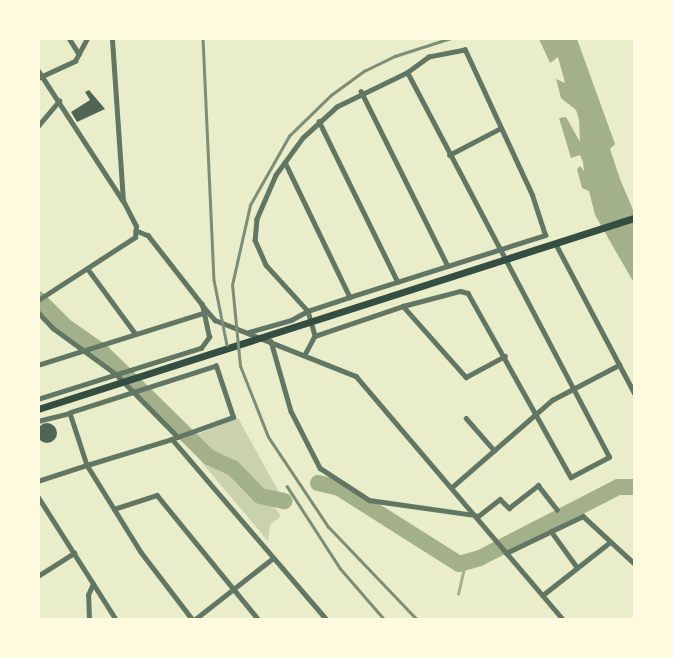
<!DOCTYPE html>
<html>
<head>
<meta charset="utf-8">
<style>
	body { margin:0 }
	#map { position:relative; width:673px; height:658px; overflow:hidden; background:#e9edc9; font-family:Roboto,sans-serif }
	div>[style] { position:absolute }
	.green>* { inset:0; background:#cad2ad }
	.water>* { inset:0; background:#a3b18a }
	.stream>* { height:2.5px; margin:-1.25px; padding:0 1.25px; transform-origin:1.25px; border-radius:1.25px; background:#a3b18a }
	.river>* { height:16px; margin:-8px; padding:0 8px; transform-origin:8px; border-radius:8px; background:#a3b18a }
	.building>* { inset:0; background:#4f6655 }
	.round { border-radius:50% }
	.minor>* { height:4.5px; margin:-2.25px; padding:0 2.25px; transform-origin:2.25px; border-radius:2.25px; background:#617663 }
	.tertiary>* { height:5px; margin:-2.5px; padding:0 2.5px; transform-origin:2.5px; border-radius:2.5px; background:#617663 }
	.trunk>* { height:7px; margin:-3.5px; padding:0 3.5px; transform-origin:3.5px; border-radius:3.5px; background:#344e41 }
	.rail>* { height:2.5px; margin:-1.25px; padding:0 1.25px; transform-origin:1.25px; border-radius:1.25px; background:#7c8e77 }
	span { translate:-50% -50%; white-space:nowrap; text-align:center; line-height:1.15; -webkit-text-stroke:5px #fefae0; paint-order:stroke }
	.frame { position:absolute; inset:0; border:40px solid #fefae0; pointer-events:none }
</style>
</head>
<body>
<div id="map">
	<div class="green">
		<div style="clip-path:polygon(238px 418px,281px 496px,274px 507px,281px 516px,270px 525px,268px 541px,183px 440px)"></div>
	</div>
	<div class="water">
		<div style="clip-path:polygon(539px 39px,577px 39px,615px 144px,610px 149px,620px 179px,634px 212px,634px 283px,595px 215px,589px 191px,582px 188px,577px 169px,580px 166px,584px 171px,583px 162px,580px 155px,571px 158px,559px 118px,566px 117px,580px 142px,579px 119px,576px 110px,561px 98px,556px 79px,565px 83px,558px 57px,550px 63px)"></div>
	</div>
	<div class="stream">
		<div style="left:458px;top:594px;width:32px;rotate:-77deg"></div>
	</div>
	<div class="river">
		<div style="left:38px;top:299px;width:38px;rotate:45deg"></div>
		<div style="left:65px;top:326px;width:45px;rotate:35.1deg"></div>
		<div style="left:102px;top:352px;width:150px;rotate:44.5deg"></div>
		<div style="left:209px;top:457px;width:26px;rotate:25deg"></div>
		<div style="left:233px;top:468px;width:39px;rotate:46deg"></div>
		<div style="left:260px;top:496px;width:25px;rotate:12deg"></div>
		<div style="left:318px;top:483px;width:22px;rotate:13deg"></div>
		<div style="left:339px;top:488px;width:142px;rotate:32.3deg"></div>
		<div style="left:459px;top:564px;width:22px;rotate:-16deg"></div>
		<div style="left:480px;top:558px;width:155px;rotate:-27.2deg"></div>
		<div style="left:618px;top:487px;width:16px"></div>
	</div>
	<div class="building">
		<div style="clip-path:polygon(89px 90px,105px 109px,77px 122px,71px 112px,90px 100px,85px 92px)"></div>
		<div class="round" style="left:37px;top:423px;width:20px;height:20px"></div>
	</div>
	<div class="minor">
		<div style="left:69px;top:38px;width:19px;rotate:58deg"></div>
		<div style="left:38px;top:70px;width:156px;rotate:57deg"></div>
		<div style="left:38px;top:78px;width:41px;rotate:-24.7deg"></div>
		<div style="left:75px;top:61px;width:26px;rotate:-62deg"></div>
		<div style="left:361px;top:91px;width:195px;rotate:63.6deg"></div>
		<div style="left:319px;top:121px;width:179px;rotate:63.9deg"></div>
		<div style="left:38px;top:126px;width:33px;rotate:-50deg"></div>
		<div style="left:449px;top:155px;width:56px;rotate:-27.5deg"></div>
		<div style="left:285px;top:162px;width:150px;rotate:64.3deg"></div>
		<div style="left:88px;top:269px;width:79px;rotate:53.7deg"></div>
		<div style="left:202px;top:305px;width:20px;rotate:49deg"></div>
		<div style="left:215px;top:320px;width:152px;rotate:21.7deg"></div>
		<div style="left:356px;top:376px;width:321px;rotate:49.6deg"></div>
		<div style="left:403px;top:306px;width:95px;rotate:48.4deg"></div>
		<div style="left:466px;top:377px;width:44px;rotate:-28.3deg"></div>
		<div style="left:38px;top:312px;width:22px;rotate:47deg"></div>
		<div style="left:53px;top:328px;width:78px;rotate:36.1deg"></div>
		<div style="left:116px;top:374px;width:88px;rotate:45.5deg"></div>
		<div style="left:249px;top:332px;width:44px;rotate:-15.9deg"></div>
		<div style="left:291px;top:320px;width:19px;rotate:-28deg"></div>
		<div style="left:308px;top:311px;width:44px;rotate:-18.4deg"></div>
		<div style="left:350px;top:297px;width:205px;rotate:-17.6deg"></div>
		<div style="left:545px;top:235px;width:42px;rotate:-108deg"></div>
		<div style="left:532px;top:195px;width:160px;rotate:-114.8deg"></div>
		<div style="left:465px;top:50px;width:37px;rotate:169deg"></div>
		<div style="left:429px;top:57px;width:27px;rotate:144deg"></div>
		<div style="left:407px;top:73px;width:78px;rotate:154.1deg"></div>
		<div style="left:337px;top:107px;width:46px;rotate:137.6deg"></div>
		<div style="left:303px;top:138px;width:46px;rotate:126.1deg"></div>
		<div style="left:276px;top:175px;width:48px;rotate:113.4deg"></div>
		<div style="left:257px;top:219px;width:21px;rotate:95deg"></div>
		<div style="left:255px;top:240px;width:27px;rotate:66deg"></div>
		<div style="left:266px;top:265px;width:62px;rotate:47.6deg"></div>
		<div style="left:308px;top:311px;width:26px;rotate:74deg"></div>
		<div style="left:315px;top:336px;width:19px;rotate:118deg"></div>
		<div style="left:315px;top:336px;width:93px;rotate:-18.8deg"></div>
		<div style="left:403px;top:306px;width:59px;rotate:-14.7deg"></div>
		<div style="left:460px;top:291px;width:8px;rotate:14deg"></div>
		<div style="left:468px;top:293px;width:211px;rotate:60.8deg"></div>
		<div style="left:571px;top:477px;width:43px;rotate:-27.8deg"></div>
		<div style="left:609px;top:457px;width:434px;rotate:-117.7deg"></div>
		<div style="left:271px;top:341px;width:73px;rotate:74.1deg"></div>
		<div style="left:291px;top:411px;width:64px;rotate:63deg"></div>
		<div style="left:320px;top:468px;width:59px;rotate:33.1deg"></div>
		<div style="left:369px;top:500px;width:107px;rotate:8.1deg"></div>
		<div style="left:38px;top:365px;width:173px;rotate:-17.5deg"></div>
		<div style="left:38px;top:399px;width:171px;rotate:-17.4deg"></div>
		<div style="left:201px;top:348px;width:14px;rotate:-54deg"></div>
		<div style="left:209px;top:337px;width:33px;rotate:-102deg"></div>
		<div style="left:202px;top:305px;width:88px;rotate:-128deg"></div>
		<div style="left:148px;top:236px;width:13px;rotate:-157deg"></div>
		<div style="left:466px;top:418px;width:43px;rotate:48.8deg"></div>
		<div style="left:38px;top:421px;width:33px;rotate:-14deg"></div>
		<div style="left:172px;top:439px;width:238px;rotate:49.4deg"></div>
		<div style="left:38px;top:481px;width:52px;rotate:-18.1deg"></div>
		<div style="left:87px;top:465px;width:89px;rotate:-17deg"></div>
		<div style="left:172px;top:439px;width:65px;rotate:-19.8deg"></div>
		<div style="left:233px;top:417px;width:54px;rotate:-108.4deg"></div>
		<div style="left:216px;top:366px;width:153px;rotate:162.2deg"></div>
		<div style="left:70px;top:413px;width:55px;rotate:71.9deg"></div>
		<div style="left:87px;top:465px;width:102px;rotate:58.2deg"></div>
		<div style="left:141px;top:552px;width:86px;rotate:52.6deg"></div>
		<div style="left:451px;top:488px;width:134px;rotate:-41.1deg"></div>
		<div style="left:552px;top:400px;width:76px;rotate:-27.6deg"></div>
		<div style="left:114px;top:509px;width:45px;rotate:-18deg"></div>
		<div style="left:157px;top:495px;width:161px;rotate:50.8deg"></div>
		<div style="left:477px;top:517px;width:29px;rotate:-38deg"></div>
		<div style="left:500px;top:499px;width:13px;rotate:45deg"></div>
		<div style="left:509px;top:508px;width:37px;rotate:-38deg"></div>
		<div style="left:538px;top:485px;width:31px;rotate:52deg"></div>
		<div style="left:551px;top:531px;width:44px;rotate:54.2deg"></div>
		<div style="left:506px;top:553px;width:85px;rotate:-25.7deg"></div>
		<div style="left:583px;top:516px;width:69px;rotate:42.7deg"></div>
		<div style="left:38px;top:576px;width:43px;rotate:-32.6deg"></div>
		<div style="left:544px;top:594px;width:84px;rotate:-38.2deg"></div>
		<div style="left:89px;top:620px;width:25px;rotate:-92deg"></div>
		<div style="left:88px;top:595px;width:12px;rotate:-66deg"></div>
		<div style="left:194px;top:620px;width:100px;rotate:-38.1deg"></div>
	</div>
	<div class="tertiary">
		<div style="left:556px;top:245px;width:167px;rotate:62.2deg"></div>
		<div style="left:38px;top:300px;width:116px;rotate:-33deg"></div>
		<div style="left:135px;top:237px;width:11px;rotate:-85deg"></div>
		<div style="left:136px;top:226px;width:28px;rotate:-117deg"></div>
		<div style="left:123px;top:201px;width:163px;rotate:-93.9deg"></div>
		<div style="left:38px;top:497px;width:146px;rotate:57.6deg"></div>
	</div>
	<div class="trunk">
		<div style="left:38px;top:409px;width:626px;rotate:-17.77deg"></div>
	</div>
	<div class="rail">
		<div style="left:203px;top:38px;width:242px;rotate:87.4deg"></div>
		<div style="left:214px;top:280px;width:66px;rotate:78.7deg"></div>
		<div style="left:287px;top:486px;width:98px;rotate:57.1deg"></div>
		<div style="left:340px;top:568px;width:69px;rotate:49.1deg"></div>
		<div style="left:417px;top:620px;width:129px;rotate:-133.7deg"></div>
		<div style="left:328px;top:527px;width:108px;rotate:-123.7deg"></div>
		<div style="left:268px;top:437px;width:76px;rotate:-111.5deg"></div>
		<div style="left:240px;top:366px;width:81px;rotate:-95.6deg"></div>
		<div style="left:232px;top:285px;width:82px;rotate:-77.3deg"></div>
		<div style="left:250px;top:205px;width:79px;rotate:-60.5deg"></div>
		<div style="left:289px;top:136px;width:59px;rotate:-44.3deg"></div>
		<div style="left:331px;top:95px;width:41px;rotate:-36deg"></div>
		<div style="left:364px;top:71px;width:34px;rotate:-26deg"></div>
		<div style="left:395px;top:56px;width:59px;rotate:-17.8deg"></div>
	</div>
	<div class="frame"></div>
</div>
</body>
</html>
